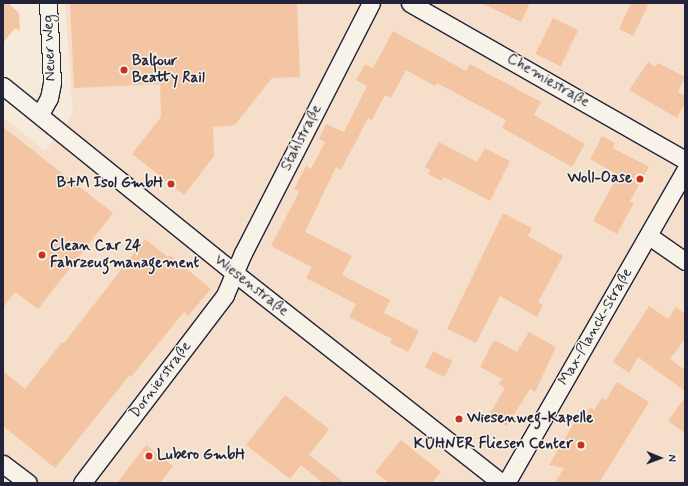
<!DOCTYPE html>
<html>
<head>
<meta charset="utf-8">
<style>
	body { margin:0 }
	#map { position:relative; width:688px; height:486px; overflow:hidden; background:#f6eada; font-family:Mynerve,sans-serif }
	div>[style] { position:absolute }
	.built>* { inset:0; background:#f5dfca }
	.building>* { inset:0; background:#f4c5a3; transform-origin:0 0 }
	.roads { filter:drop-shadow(1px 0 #22223b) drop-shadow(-1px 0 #22223b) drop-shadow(0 1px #22223b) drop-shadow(0 -1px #22223b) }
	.street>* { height:17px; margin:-8.5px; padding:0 8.5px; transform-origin:8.5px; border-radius:8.5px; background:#f7f3e8 }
	.dots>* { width:11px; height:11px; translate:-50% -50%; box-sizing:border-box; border:2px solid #f7f3e8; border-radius:50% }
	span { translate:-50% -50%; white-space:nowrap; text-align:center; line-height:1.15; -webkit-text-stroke:3px #f7f3e8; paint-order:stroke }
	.street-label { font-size:15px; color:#22223b }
	.poi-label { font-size:15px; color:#22223b; font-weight:700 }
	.left { translate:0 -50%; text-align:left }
	.right { translate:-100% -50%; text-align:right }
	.frame { position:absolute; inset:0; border:4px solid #22223b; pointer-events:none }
	.north { position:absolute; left:640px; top:438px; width:40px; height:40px; -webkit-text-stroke:3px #f7f3e8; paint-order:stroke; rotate:91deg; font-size:11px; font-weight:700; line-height:16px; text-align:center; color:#22223b }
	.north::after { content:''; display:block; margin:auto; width:14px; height:18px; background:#22223b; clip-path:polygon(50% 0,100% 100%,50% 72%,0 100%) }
</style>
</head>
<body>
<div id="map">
	<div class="built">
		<div style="clip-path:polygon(65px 3px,685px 3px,685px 483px,3px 483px,3px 117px,45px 151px,73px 115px)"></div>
	</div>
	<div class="building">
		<div style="clip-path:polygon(3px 3px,8px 3px,19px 13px,20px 31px,15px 28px,3px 43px)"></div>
		<div style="clip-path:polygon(70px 3px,297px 3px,300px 77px,272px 78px,235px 125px,213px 127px,214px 156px,184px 195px,132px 154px,161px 117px,160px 84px,74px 88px)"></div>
		<div style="clip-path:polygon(481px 3px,530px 3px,521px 22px)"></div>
		<div style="clip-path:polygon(631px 3px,649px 3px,633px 36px,619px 29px)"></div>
		<div style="left:553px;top:18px;width:28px;height:40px;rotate:26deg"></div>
		<div style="clip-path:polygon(393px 31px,466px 71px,470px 64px,541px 102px,534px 115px,585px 144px,572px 167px,502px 128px,506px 120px,437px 83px,435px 86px,406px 70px,391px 98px,385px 95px,372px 120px,368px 118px,341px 170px,336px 167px,305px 232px,352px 256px,342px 275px,390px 300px,384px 313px,419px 331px,408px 352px,390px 343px,392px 339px,349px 317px,356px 304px,306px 278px,312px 267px,271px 246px,299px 192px,294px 189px,306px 166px,311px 169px,325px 142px,319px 139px,326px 124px,344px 132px,367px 86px,356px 80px,365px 64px,373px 68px)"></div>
		<div style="clip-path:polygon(648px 62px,655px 67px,658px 63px,685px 77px,678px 92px,685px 96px,685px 103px,677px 118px,629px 90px)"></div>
		<div style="clip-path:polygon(3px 127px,113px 213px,38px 309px,15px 292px,3px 308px)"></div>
		<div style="clip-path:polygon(602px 136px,615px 143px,613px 148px,649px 167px,630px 201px,634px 203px,617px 234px,593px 221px,618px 175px,590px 159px)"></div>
		<div style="clip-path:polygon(439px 142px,477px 162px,485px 148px,510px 161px,490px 201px,444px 177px,442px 181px,428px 174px,430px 170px,425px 167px)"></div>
		<div style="clip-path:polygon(503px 213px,532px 228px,528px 236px,563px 256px,538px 302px,543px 305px,537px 317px,500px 296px,476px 343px,447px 329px)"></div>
		<div style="clip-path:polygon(145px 239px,168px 257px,170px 255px,211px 289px,188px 316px,184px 312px,131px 377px,129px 376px,55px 468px,3px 426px,3px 371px,25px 389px,62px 342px,64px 343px)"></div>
		<div style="clip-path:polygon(649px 306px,668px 319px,676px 307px,685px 314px,685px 339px,670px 359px,685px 370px,685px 391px,638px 357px,629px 373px,613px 362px)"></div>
		<div style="clip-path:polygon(529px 332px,556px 347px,535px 392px,530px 389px,507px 426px,489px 415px,505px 388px,499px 384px,502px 379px,480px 367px,494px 340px,517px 352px)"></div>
		<div style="left:433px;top:351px;width:22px;height:18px;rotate:27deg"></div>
		<div style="clip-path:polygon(617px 382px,649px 402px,599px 483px,555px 483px,564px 468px,549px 465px,579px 415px,584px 418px,590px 407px,594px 410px,602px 398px,606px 400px)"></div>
		<div style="clip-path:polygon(285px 395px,329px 429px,309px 455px,345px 483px,323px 483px,301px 465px,290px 479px,246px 445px)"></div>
		<div style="clip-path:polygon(685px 397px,685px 433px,668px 421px)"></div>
		<div style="clip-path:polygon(401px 440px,441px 472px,432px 483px,389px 483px,375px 472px)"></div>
		<div style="clip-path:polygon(146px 445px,173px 466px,160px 483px,117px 483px)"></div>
	</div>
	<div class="roads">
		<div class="street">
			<div style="left:410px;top:3px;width:317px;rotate:29.7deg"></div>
			<div style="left:3px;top:86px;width:299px;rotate:38.9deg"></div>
			<div style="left:236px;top:274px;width:338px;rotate:38.2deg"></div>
			<div style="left:40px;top:114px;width:18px;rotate:-61deg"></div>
			<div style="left:49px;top:98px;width:16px;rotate:-79deg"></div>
			<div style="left:52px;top:82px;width:79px;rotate:-92.9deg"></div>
			<div style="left:649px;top:236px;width:44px;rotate:34.8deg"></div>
			<div style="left:3px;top:464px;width:31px;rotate:37deg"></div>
			<div style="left:82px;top:483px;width:236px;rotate:-52.7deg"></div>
			<div style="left:225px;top:295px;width:46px;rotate:-66.8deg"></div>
			<div style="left:243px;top:253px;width:281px;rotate:-62.9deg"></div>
			<div style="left:506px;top:483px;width:361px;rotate:-60.2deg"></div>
		</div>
	</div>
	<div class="dots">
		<div style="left:124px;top:70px;background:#c8321e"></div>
		<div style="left:640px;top:179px;background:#c8321e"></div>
		<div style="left:171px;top:184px;background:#c8321e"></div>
		<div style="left:42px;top:255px;background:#c8321e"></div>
		<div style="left:459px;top:419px;background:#c8321e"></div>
		<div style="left:581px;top:445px;background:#c8321e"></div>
		<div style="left:149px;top:456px;background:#c8321e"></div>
	</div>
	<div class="street-label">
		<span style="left:50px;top:48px;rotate:-92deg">Neuer Weg</span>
		<span style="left:548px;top:81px;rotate:30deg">Chemiestraße</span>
		<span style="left:302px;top:138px;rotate:-63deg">Stahlstraße</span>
		<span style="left:251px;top:286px;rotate:38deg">Wiesenstraße</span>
		<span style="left:596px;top:327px;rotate:-60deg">Max-Planck-Straße</span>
		<span style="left:161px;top:380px;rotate:-53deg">Dornierstraße</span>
	</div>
	<div class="poi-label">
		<span class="left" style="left:132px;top:70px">Balfour<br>Beatty Rail</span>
		<span class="right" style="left:632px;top:179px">Woll-Oase</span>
		<span class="right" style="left:163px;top:184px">B+M Isol GmbH</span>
		<span class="left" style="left:50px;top:255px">Clean Car 24<br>Fahrzeugmanagement</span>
		<span class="left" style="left:467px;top:419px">Wiesenweg-Kapelle</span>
		<span class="right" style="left:573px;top:445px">KÜHNER Fliesen Center</span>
		<span class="left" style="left:157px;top:456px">Lubero GmbH</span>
	</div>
	<div class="frame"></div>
	<div class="north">N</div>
</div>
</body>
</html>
